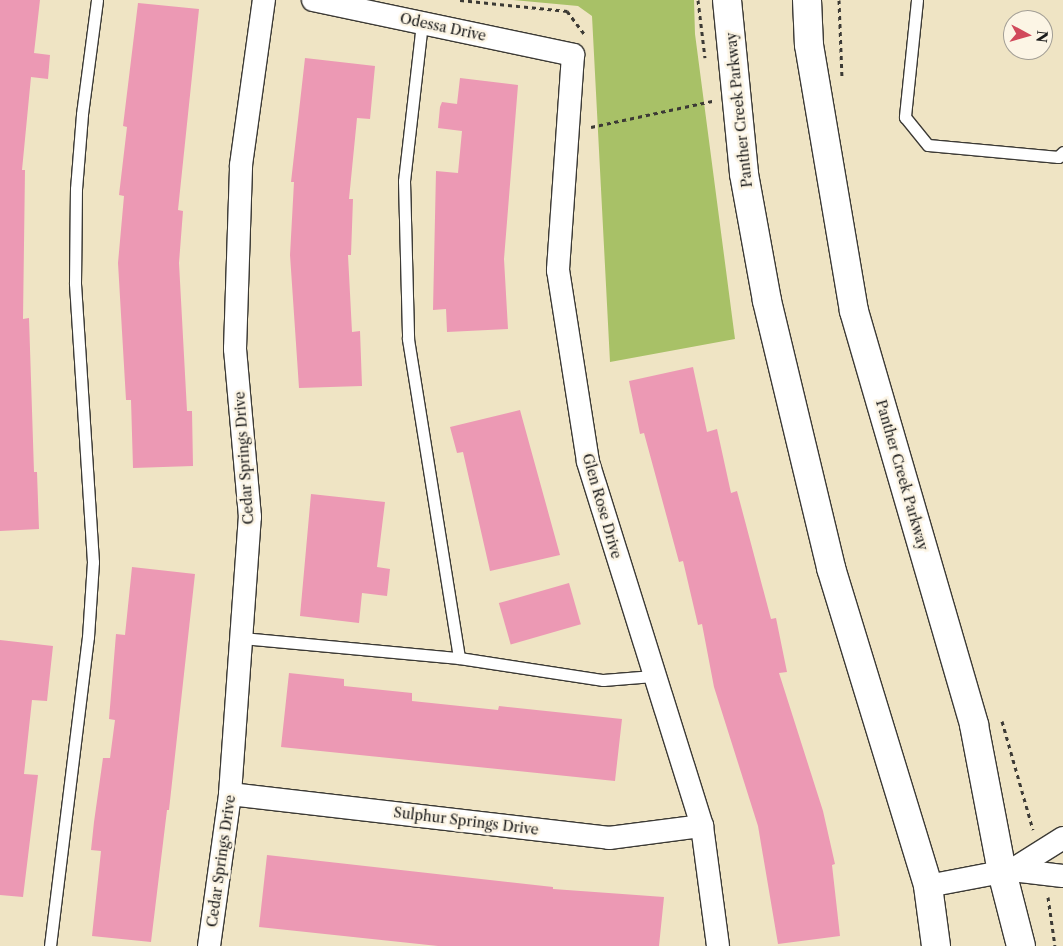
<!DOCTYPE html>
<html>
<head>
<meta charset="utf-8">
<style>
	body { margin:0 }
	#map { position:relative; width:1063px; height:946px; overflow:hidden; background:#efe4c4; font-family:"Libre Caslon Text",serif }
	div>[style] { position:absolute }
	.green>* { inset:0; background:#a8c167 }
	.building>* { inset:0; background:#ec99b4; transform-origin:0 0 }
	.path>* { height:3px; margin-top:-1.5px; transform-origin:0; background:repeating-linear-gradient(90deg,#3c3a35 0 4px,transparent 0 8px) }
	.roads { filter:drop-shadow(1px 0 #3c3a35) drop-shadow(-1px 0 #3c3a35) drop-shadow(0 1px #3c3a35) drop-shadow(0 -1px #3c3a35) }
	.service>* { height:11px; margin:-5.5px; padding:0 5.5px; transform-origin:5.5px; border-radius:5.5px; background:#fff }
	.minor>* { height:22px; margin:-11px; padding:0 11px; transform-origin:11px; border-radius:11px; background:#fff }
	.secondary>* { height:28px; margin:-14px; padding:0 14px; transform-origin:14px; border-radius:14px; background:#fff }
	span { translate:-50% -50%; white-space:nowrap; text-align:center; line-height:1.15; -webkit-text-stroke:5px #fcf5e5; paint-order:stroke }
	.street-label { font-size:14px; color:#1c1c1c }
	.north { position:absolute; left:1003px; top:10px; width:50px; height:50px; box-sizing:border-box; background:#fcf5e5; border:1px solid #a29e95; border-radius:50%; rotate:96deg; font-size:14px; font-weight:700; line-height:20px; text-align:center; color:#1c1c1c }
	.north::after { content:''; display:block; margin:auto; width:18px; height:22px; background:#d1495b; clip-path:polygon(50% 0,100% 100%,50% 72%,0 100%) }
</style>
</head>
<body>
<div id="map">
	<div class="green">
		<div style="clip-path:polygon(513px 0,694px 0,695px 34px,735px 339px,610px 362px,592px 16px,578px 6px)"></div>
	</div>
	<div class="building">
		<div style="clip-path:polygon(0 0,40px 0,34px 53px,50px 55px,48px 79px,31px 77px,22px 170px,25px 170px,23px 319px,29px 318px,34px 472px,37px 472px,39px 529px,0 531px)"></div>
		<div style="clip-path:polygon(138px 3px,199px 9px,178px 210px,183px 211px,179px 263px,187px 411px,192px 411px,193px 466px,133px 468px,131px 400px,126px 400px,118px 263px,124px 196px,119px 195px,127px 127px,123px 126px)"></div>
		<div style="clip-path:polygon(305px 58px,375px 66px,370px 119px,357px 118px,349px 199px,353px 199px,351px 255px,348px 255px,352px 332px,360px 331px,362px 386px,299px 388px,290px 255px,294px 182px,291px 182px)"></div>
		<div style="clip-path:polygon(460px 78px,518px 85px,504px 259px,508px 329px,447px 332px,446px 309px,433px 310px,436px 171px,458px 173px,462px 131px,438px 128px,440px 107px,442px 102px,457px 104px)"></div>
		<div style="clip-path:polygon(693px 367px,707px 432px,717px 429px,731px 493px,737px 491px,771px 619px,776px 618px,787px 672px,779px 673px,823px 811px,835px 864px,832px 865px,840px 936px,778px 944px,758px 826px,714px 687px,702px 624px,698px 625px,683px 561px,679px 562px,644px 433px,640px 434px,629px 381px)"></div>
		<div style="clip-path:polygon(520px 410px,560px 555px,490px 571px,463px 452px,457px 453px,450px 427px)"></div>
		<div style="clip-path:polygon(311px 494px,385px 502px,377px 567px,390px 569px,387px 596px,362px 593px,359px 623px,300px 616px)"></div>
		<div style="clip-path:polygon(132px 567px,195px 574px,169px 810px,167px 810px,151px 942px,92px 936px,101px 851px,91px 850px,94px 822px,103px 758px,110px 758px,115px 720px,109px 719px,116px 634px,125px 635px)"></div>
		<div style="left:569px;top:583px;width:43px;height:73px;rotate:74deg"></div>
		<div style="clip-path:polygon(0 640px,53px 646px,47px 701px,32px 700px,24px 774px,38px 775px,23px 897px,0 895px)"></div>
		<div style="clip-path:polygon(289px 673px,344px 679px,344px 686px,412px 693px,412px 701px,498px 710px,499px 706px,622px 719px,615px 781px,281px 747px)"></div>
		<div style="clip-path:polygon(267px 855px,553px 887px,553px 889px,664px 897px,659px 946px,438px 946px,259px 927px)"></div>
	</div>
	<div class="path">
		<div style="left:460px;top:0;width:108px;rotate:5.9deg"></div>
		<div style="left:567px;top:11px;width:31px;rotate:53deg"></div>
		<div style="left:698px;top:0;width:58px;rotate:83.1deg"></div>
		<div style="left:839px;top:0;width:77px;rotate:87.8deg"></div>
		<div style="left:591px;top:127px;width:124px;rotate:-12.1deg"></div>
		<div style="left:1002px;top:721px;width:113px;rotate:74.1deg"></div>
		<div style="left:1048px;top:897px;width:49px;rotate:81.9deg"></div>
	</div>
	<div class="roads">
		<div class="service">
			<div style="left:917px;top:0;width:118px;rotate:95.9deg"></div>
			<div style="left:905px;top:117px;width:36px;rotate:51deg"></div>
			<div style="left:928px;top:145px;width:131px;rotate:5.3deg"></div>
			<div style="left:1058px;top:157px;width:7px;rotate:-45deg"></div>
			<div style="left:422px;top:23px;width:159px;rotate:96.5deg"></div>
			<div style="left:404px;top:181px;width:158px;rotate:88.5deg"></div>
			<div style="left:408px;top:339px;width:323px;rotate:80.9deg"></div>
			<div style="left:242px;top:638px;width:218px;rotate:5.3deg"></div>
			<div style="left:459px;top:658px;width:146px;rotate:8.7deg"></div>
			<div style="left:603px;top:680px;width:50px;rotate:-4.6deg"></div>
			<div style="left:50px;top:946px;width:311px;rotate:-83deg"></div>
			<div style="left:88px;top:637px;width:75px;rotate:-86.2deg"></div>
			<div style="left:93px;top:562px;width:280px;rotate:-93.7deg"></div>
			<div style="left:75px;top:283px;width:94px;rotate:-89.4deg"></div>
			<div style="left:76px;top:189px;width:75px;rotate:-85.4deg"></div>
			<div style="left:82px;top:114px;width:115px;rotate:-82.5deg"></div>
		</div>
		<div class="minor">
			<div style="left:313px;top:0;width:266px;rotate:11.9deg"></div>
			<div style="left:573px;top:55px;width:216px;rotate:94deg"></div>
			<div style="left:558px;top:270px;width:194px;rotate:81.1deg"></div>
			<div style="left:588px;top:462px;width:381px;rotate:72.6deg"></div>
			<div style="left:702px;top:826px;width:121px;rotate:82.4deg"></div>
			<div style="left:230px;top:794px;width:382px;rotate:6.6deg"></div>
			<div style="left:609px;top:838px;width:94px;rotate:-7.4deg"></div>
			<div style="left:1012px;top:870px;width:51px;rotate:6.7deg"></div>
			<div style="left:928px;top:886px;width:86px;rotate:-10.8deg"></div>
			<div style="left:1012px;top:870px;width:60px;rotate:-32.1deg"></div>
			<div style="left:209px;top:946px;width:153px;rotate:-82.1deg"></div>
			<div style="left:230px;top:794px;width:278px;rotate:-85.9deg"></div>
			<div style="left:250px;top:517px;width:169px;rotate:-95.1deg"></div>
			<div style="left:235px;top:349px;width:184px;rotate:-88.1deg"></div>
			<div style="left:241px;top:165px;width:167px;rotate:-82.1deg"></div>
		</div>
		<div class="secondary">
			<div style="left:727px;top:0;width:175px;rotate:84.4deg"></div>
			<div style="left:744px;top:174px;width:129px;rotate:79.7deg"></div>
			<div style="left:767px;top:301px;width:275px;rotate:76.5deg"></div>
			<div style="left:831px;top:568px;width:332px;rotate:73deg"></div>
			<div style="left:928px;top:886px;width:61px;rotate:82.4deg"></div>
			<div style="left:807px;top:0;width:45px;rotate:87.5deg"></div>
			<div style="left:809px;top:45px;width:270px;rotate:80.4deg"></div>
			<div style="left:854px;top:311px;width:431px;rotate:73.8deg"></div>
			<div style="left:974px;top:725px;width:150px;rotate:79.2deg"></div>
			<div style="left:1002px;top:872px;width:76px;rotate:75.6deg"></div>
		</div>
	</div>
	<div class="street-label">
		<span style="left:443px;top:27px;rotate:12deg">Odessa Drive</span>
		<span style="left:739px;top:110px;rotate:-96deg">Panther Creek Parkway</span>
		<span style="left:244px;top:458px;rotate:-94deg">Cedar Springs Drive</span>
		<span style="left:902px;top:475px;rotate:74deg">Panther Creek Parkway</span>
		<span style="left:602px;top:506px;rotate:74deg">Glen Rose Drive</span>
		<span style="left:466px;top:821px;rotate:7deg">Sulphur Springs Drive</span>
		<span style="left:221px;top:861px;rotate:-82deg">Cedar Springs Drive</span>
	</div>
	<div class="north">N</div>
</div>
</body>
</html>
